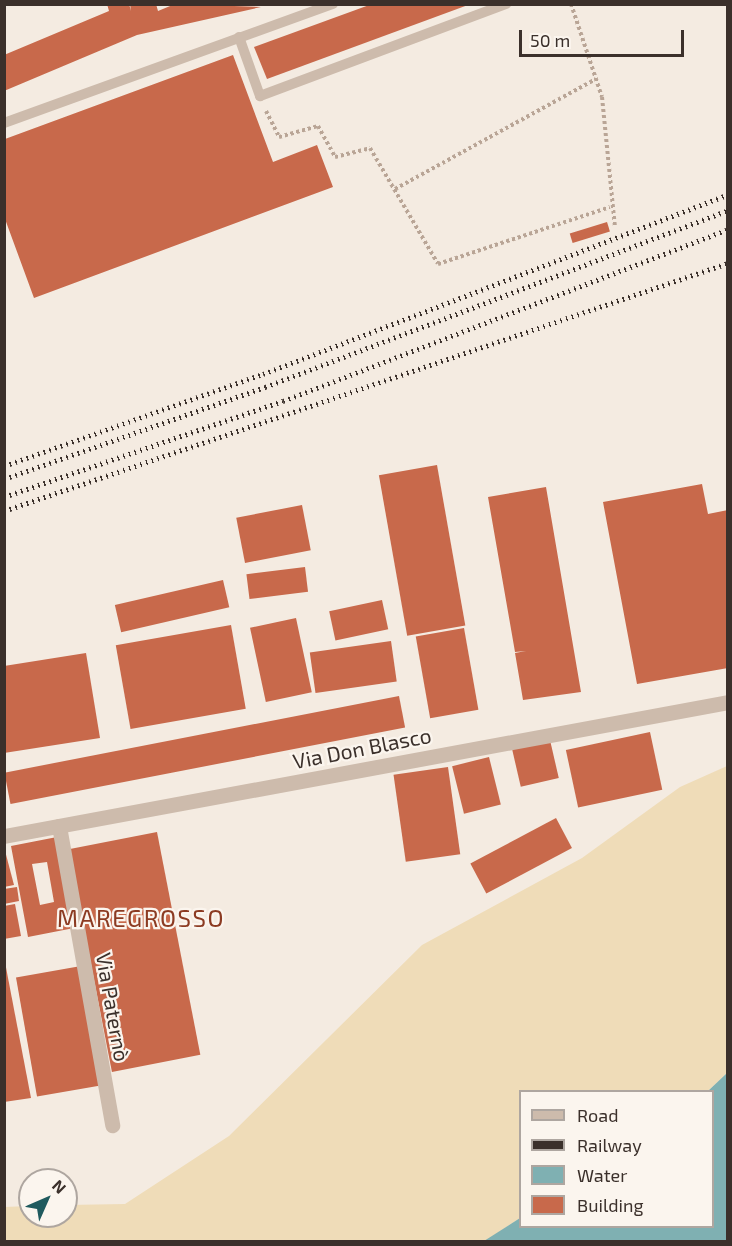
<!DOCTYPE html>
<html>
<head>
<meta charset="utf-8">
<style>
	body { margin:0 }
	#map { position:relative; width:732px; height:1246px; overflow:hidden; background:#f4ebe1; font-family:"Exo 2",sans-serif }
	div>[style] { position:absolute }
	.sand>* { inset:0; background:#efdcb8 }
	.water>* { inset:0; background:#7fb0b2 }
	.building>* { inset:0; background:#c8694b; transform-origin:0 0 }
	.path>* { height:4px; margin-top:-2px; transform-origin:0; background:repeating-linear-gradient(90deg,#b9a596 0 3px,transparent 0 6px) }
	.lane>* { height:10px; margin:-5px; padding:0 5px; transform-origin:5px; border-radius:5px; background:#cdbbac }
	.street>* { height:15px; margin:-7.5px; padding:0 7.5px; transform-origin:7.5px; border-radius:7.5px; background:#cdbbac }
	.rail>* { height:4.5px; margin-top:-2.25px; transform-origin:0; background:repeating-linear-gradient(90deg,#3b302b 0 1.5px,transparent 0 6px) }
	span { translate:-50% -50%; white-space:nowrap; text-align:center; line-height:1.15; -webkit-text-stroke:4.5px #fbf5ee; paint-order:stroke }
	.street-label { font-size:21px; color:#3b302b }
	.quarter-label { font-size:24px; color:#8c3b22; letter-spacing:1.5px }
	.frame { position:absolute; inset:0; border:6px solid #3b302b; pointer-events:none }
	.legend { position:absolute; left:519px; top:1090px; width:195px; height:138px; box-sizing:border-box; background:#fbf5ee; border:2px solid #aea6a0; margin:0; padding:8px 10px; list-style:none; font-size:18px; color:#3b302b }
	.legend li { display:flex; align-items:center; gap:12px; height:30px }
	.legend b { width:30px; border:2px solid #aea6a0 }
	.north { position:absolute; left:18px; top:1168px; width:60px; height:60px; box-sizing:border-box; background:#fbf5ee; border:2px solid #aea6a0; border-radius:50%; rotate:45deg; font-size:16px; font-weight:700; line-height:24px; text-align:center; color:#3b302b }
	.north::after { content:''; display:block; margin:auto; width:21px; height:27px; background:#1f5a5e; clip-path:polygon(50% 0,100% 100%,50% 72%,0 100%) }
	.scale { position:absolute; left:519px; top:30px; width:165px; height:27px; box-sizing:border-box; border:3px solid #3b302b; border-top:0; padding-left:8px; font-size:18px; line-height:21px; white-space:nowrap; color:#3b302b; -webkit-text-stroke:4px #fbf5ee; paint-order:stroke }
</style>
</head>
<body>
<div id="map">
	<div class="sand">
		<div style="clip-path:polygon(727px 766px,727px 1073px,708px 1091px,520px 1092px,520px 1218px,484px 1242px,5px 1241px,4px 1207px,30px 1206px,30px 1216px,66px 1216px,66px 1205px,125px 1204px,229px 1136px,422px 945px,582px 858px,680px 787px)"></div>
	</div>
	<div class="water">
		<div style="clip-path:polygon(727px 1073px,727px 1241px,484px 1241px,520px 1218px,520px 1226px,712px 1226px,712px 1092px,708px 1091px)"></div>
	</div>
	<div class="building">
		<div style="clip-path:polygon(107px 4px,129px 4px,131px 11px,130px 4px,156px 4px,158px 11px,175px 4px,261px 7px,137px 35px,4px 91px,4px 55px,109px 11px)"></div>
		<div style="clip-path:polygon(372px 4px,468px 5px,267px 79px,254px 47px)"></div>
		<div style="clip-path:polygon(233px 55px,273px 162px,317px 145px,333px 187px,34px 298px,5px 219px,5px 139px)"></div>
		<div style="left:607px;top:222px;width:10px;height:39px;rotate:73deg"></div>
		<div style="left:437px;top:465px;width:163px;height:59px;rotate:80deg"></div>
		<div style="clip-path:polygon(702px 484px,708px 514px,728px 510px,728px 668px,637px 684px,603px 502px)"></div>
		<div style="clip-path:polygon(546px 487px,581px 692px,523px 700px,515px 653px,526px 651px,515px 652px,488px 497px)"></div>
		<div style="left:302px;top:505px;width:46px;height:67px;rotate:79deg"></div>
		<div style="left:305px;top:567px;width:25px;height:59px;rotate:83deg"></div>
		<div style="left:223px;top:580px;width:28px;height:111px;rotate:77deg"></div>
		<div style="left:382px;top:600px;width:30px;height:54px;rotate:78deg"></div>
		<div style="left:296px;top:618px;width:76px;height:47px;rotate:78deg"></div>
		<div style="left:231px;top:625px;width:85px;height:117px;rotate:80deg"></div>
		<div style="left:464px;top:628px;width:83px;height:49px;rotate:80deg"></div>
		<div style="left:391px;top:641px;width:41px;height:82px;rotate:82deg"></div>
		<div style="clip-path:polygon(86px 653px,100px 738px,4px 753px,4px 666px)"></div>
		<div style="left:399px;top:696px;width:32px;height:402px;rotate:79deg"></div>
		<div style="left:650px;top:732px;width:59px;height:86px;rotate:78deg"></div>
		<div style="left:550px;top:740px;width:39px;height:39px;rotate:77deg"></div>
		<div style="left:489px;top:757px;width:49px;height:38px;rotate:76deg"></div>
		<div style="left:448px;top:767px;width:88px;height:55px;rotate:82deg"></div>
		<div style="left:556px;top:818px;width:34px;height:97px;rotate:62deg"></div>
		<div style="left:157px;top:832px;width:227px;height:90px;rotate:79deg"></div>
		<div style="clip-path:polygon(evenodd,57px 837px,74px 928px,28px 937px,11px 846px,57px 837px,47px 862px,54px 902px,40px 905px,32px 864px,47px 862px)"></div>
		<div style="clip-path:polygon(4px 847px,14px 885px,4px 887px)"></div>
		<div style="clip-path:polygon(17px 887px,19px 901px,4px 904px,4px 889px)"></div>
		<div style="clip-path:polygon(15px 904px,21px 936px,4px 939px,4px 906px)"></div>
		<div style="clip-path:polygon(4px 957px,31px 1098px,4px 1102px)"></div>
		<div style="left:81px;top:966px;width:121px;height:66px;rotate:80deg"></div>
	</div>
	<div class="path">
		<div style="left:571px;top:4px;width:98px;rotate:71.6deg"></div>
		<div style="left:602px;top:97px;width:131px;rotate:84.3deg"></div>
		<div style="left:266px;top:111px;width:29px;rotate:63deg"></div>
		<div style="left:279px;top:137px;width:41px;rotate:-15.8deg"></div>
		<div style="left:318px;top:126px;width:35px;rotate:61deg"></div>
		<div style="left:335px;top:157px;width:36px;rotate:-14deg"></div>
		<div style="left:370px;top:148px;width:134px;rotate:59.6deg"></div>
		<div style="left:438px;top:264px;width:181px;rotate:-18.3deg"></div>
		<div style="left:395px;top:189px;width:229px;rotate:-28.7deg"></div>
	</div>
	<div class="lane">
		<div style="left:239px;top:37px;width:63px;rotate:70.4deg"></div>
		<div style="left:260px;top:96px;width:263px;rotate:-20.5deg"></div>
		<div style="left:4px;top:123px;width:350px;rotate:-19.9deg"></div>
	</div>
	<div class="street">
		<div style="left:59px;top:826px;width:304px;rotate:79.9deg"></div>
		<div style="left:4px;top:836px;width:736px;rotate:-10.49deg"></div>
	</div>
	<div class="rail">
		<div style="left:4px;top:466px;width:275px;rotate:-19.6deg"></div>
		<div style="left:263px;top:374px;width:498px;rotate:-21.1deg"></div>
		<div style="left:4px;top:479px;width:277px;rotate:-19.4deg"></div>
		<div style="left:265px;top:387px;width:496px;rotate:-20.9deg"></div>
		<div style="left:4px;top:497px;width:295px;rotate:-19deg"></div>
		<div style="left:283px;top:401px;width:477px;rotate:-21.1deg"></div>
		<div style="left:4px;top:511px;width:765px;rotate:-18.91deg"></div>
	</div>
	<div class="street-label">
		<span style="left:362px;top:748px;rotate:-11deg">Via Don Blasco</span>
		<span style="left:113px;top:1007px;rotate:80deg">Via Paternò</span>
	</div>
	<div class="quarter-label">
		<span style="left:141px;top:918px">MAREGROSSO</span>
	</div>
	<div class="frame"></div>
	<ul class="legend">
	<li><b style="height:8px;background:#cdbbac"></b>Road</li>
	<li><b style="height:8px;background:#3b302b"></b>Railway</li>
	<li><b style="height:16px;background:#7fb0b2"></b>Water</li>
	<li><b style="height:16px;background:#c8694b"></b>Building</li>
	</ul>
	<div class="north">N</div>
	<div class="scale">50 m</div>
</div>
</body>
</html>
